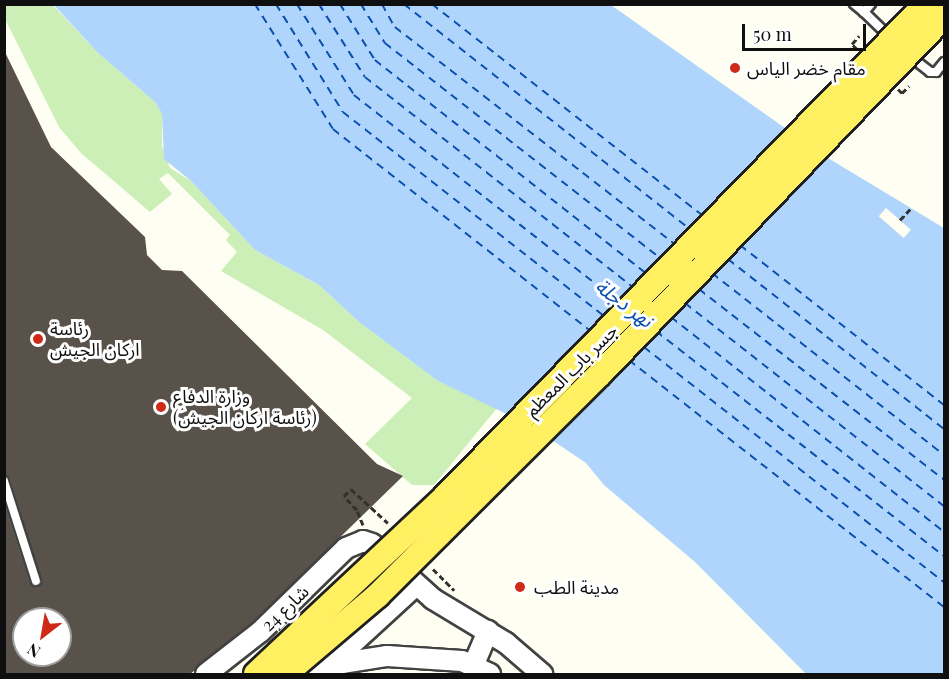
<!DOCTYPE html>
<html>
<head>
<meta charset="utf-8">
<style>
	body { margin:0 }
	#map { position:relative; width:949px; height:679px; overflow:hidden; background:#fffef2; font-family:"Playfair Display","Noto Sans Arabic",serif }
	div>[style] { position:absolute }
	.green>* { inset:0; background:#cbefb6 }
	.water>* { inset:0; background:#b0d5fc }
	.pier>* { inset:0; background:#fffef2; transform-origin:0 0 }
	.ferry>* { height:1.5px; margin-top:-0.75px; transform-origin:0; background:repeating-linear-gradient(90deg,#0a4fb0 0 8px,transparent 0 14px) }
	.building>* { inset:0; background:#59524a }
	.path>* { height:3px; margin-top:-1.5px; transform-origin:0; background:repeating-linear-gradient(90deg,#313131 0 6px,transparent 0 9px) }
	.roads { filter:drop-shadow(2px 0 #424242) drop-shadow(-2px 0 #424242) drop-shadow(0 2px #424242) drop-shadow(0 -2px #424242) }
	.service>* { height:8px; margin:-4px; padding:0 4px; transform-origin:4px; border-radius:4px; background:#fff }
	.tertiary>* { height:20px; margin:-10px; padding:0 10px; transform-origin:10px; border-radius:10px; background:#fff }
	.bridges { filter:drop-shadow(2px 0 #202020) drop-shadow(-2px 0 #202020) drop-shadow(0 2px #202020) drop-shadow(0 -2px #202020) }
	.primary-bridge>* { height:24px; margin:-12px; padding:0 12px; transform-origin:12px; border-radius:12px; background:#fff062 }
	.dots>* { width:16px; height:16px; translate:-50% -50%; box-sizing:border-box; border:3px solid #fff; border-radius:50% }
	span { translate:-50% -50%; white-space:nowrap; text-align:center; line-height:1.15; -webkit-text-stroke:6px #fff; paint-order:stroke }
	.poi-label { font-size:18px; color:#0f0f0f }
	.left { translate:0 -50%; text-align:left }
	.street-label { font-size:18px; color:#0f0f0f }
	.water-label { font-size:20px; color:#0a4fb0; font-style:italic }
	.frame { position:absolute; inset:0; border:6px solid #0f0f0f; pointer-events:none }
	.north { position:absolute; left:12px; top:607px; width:60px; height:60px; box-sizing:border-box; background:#fff; border:2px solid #9f9f9f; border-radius:50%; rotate:211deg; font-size:16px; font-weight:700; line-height:24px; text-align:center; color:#0f0f0f }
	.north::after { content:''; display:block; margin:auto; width:21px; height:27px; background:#cf2a18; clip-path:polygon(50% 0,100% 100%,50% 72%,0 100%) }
	.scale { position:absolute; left:742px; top:24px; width:124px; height:27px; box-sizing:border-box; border:3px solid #0f0f0f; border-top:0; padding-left:8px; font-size:18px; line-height:21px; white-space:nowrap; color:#0f0f0f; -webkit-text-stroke:4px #fff; paint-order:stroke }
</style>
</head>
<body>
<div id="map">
	<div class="green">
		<div style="clip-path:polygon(5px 5px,53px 5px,97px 52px,155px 102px,162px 114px,162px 146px,170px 168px,191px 181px,255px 250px,319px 285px,359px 322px,438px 381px,497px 408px,434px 485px,412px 485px,365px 444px,412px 398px,323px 330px,221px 271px,237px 252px,226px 240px,230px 235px,168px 173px,159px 179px,172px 194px,150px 212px,81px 153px,59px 127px,5px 19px)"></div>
	</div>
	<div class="water">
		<div style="clip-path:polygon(54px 5px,611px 5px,823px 155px,944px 228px,944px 674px,806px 674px,695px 562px,604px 485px,586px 463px,531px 426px,438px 381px,359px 322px,319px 285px,255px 250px,191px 181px,164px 159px,162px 114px,155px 102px,97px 52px)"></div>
	</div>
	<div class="pier">
		<div style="left:886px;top:208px;width:33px;height:11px;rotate:41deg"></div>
	</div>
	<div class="ferry">
		<div style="left:255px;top:4px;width:147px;rotate:58deg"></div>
		<div style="left:333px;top:129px;width:329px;rotate:38.1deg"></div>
		<div style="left:276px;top:4px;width:127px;rotate:58.2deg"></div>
		<div style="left:343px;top:112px;width:331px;rotate:38deg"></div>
		<div style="left:297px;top:4px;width:107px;rotate:57.9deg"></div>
		<div style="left:354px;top:95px;width:336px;rotate:38deg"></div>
		<div style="left:319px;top:4px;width:86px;rotate:57.8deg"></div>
		<div style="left:365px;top:77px;width:342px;rotate:38.1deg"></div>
		<div style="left:340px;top:4px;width:66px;rotate:58deg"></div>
		<div style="left:375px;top:60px;width:345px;rotate:38.2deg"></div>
		<div style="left:361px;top:4px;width:46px;rotate:58.4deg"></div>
		<div style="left:385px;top:43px;width:349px;rotate:38deg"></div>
		<div style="left:382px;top:4px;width:26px;rotate:61deg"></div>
		<div style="left:395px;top:27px;width:354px;rotate:37.8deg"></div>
		<div style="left:404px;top:4px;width:365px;rotate:38.2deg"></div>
		<div style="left:432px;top:4px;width:344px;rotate:38deg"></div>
		<div style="left:740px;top:245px;width:259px;rotate:38.1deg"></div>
		<div style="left:728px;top:259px;width:275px;rotate:38.2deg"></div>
		<div style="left:712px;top:273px;width:295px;rotate:38.1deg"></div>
		<div style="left:699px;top:289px;width:311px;rotate:37.9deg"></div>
		<div style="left:685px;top:303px;width:329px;rotate:38.1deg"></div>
		<div style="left:671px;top:317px;width:347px;rotate:38.2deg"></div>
		<div style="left:656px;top:331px;width:365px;rotate:38deg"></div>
		<div style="left:644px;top:347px;width:381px;rotate:38.1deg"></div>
		<div style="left:629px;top:360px;width:400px;rotate:38.1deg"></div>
	</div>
	<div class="building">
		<div style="clip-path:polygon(evenodd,4px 50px,51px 147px,145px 237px,147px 255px,162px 270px,182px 271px,377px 464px,403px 476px,252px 623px,189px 675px,4px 675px,4px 502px,30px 583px,37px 587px,42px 582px,10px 479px,4px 475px,4px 50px,24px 619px,60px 619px,60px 655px,24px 655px,24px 619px)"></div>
	</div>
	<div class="path">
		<div style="left:857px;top:49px;width:7px;rotate:-135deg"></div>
		<div style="left:852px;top:44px;width:11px;rotate:-49deg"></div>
		<div style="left:898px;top:89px;width:6px;rotate:45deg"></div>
		<div style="left:902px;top:93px;width:10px;rotate:-45deg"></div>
		<div style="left:900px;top:220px;width:16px;rotate:-47deg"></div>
		<div style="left:363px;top:525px;width:16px;rotate:-112deg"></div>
		<div style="left:357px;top:510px;width:19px;rotate:-133deg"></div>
		<div style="left:344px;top:496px;width:10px;rotate:-45deg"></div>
		<div style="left:351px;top:489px;width:50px;rotate:42.6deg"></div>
		<div style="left:433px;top:569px;width:30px;rotate:45deg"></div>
	</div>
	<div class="roads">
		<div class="service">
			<div style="left:854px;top:4px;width:13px;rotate:39deg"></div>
			<div style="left:871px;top:4px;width:11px;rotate:131deg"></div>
			<div style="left:864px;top:12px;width:35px;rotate:44deg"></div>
			<div style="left:911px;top:57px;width:24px;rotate:38deg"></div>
			<div style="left:930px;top:72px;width:6px"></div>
			<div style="left:936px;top:72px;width:13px;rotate:-51deg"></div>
			<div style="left:4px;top:481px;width:105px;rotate:72.3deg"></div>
		</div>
		<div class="tertiary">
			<div style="left:474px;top:664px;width:36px;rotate:-67deg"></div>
			<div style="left:329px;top:665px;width:117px;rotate:-42.6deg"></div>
			<div style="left:206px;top:674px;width:68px;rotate:-37.9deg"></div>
			<div style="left:260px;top:632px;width:120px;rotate:-44.3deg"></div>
			<div style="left:346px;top:548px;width:18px;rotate:-22deg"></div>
			<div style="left:363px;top:541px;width:9px;rotate:18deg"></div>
			<div style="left:372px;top:544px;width:82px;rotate:42deg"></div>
			<div style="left:433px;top:599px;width:85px;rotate:31.1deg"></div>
			<div style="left:506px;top:643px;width:48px;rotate:40.7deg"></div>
			<div style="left:318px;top:674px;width:26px;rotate:-25deg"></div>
			<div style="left:342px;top:663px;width:46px;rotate:-8.8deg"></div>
			<div style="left:387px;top:656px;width:75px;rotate:3.8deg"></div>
			<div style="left:462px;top:661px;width:31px;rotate:25deg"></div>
		</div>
	</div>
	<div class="bridges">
		<div class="primary-bridge">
			<div style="left:256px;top:674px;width:256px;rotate:-43.1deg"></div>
			<div style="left:443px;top:499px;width:692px;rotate:-45.7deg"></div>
			<div style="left:285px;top:674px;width:122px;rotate:-40.3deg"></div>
			<div style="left:378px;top:595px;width:315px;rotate:-44.9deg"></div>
			<div style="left:601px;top:373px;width:495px;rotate:-46.1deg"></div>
		</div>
	</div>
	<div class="dots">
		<div style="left:735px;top:68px;background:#cf2a18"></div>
		<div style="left:38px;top:339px;background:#cf2a18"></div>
		<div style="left:161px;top:407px;background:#cf2a18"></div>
		<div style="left:520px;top:587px;background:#cf2a18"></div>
	</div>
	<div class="poi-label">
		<span class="left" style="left:747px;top:68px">مقام خضر الياس</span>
		<span class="left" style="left:50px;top:339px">رئاسة<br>اركان الجيش</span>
		<span class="left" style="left:173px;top:407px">وزارة الدفاع<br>(رئاسة اركان الجيش)</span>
		<span class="left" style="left:534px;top:587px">مدينة الطب</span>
	</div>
	<div class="street-label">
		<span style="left:571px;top:370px;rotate:-45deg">جسر باب المعظم</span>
		<span style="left:285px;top:608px;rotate:-44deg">شارع 24</span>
	</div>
	<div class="water-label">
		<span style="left:625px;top:302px;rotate:37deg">نهر دجلة</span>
	</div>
	<div class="frame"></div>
	<div class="north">N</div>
	<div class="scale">50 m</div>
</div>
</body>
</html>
